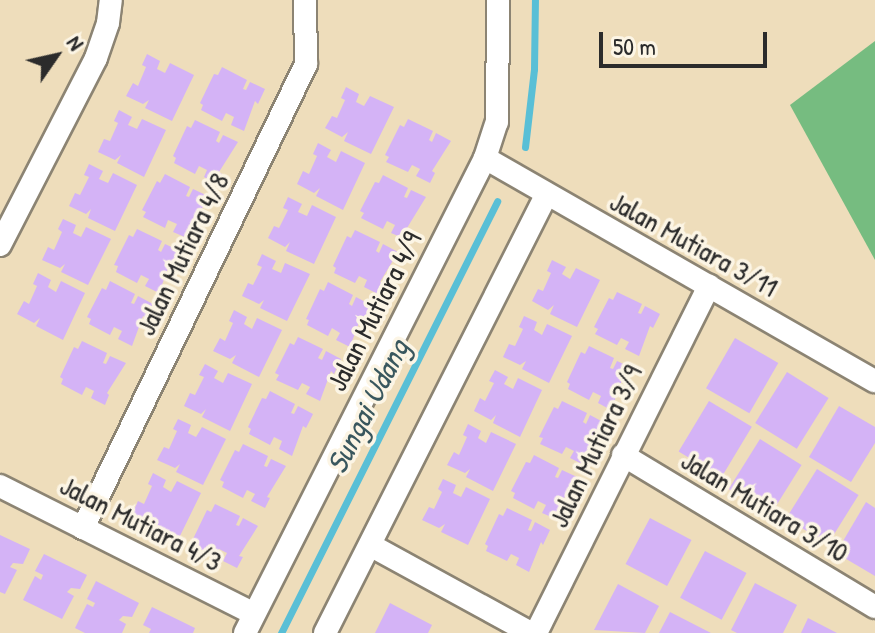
<!DOCTYPE html>
<html>
<head>
<meta charset="utf-8">
<style>
	body { margin:0 }
	#map { position:relative; width:875px; height:633px; overflow:hidden; background:#edb; font-family:"Patrick Hand",sans-serif }
	div>[style] { position:absolute }
	.forest>* { inset:0; background:#76bc80 }
	.stream>* { height:7px; margin:-3.5px; padding:0 3.5px; transform-origin:3.5px; border-radius:3.5px; background:#59bfd6 }
	.building>* { inset:0; background:#d4b3f6; transform-origin:0 0 }
	.roads { filter:drop-shadow(2px 0 #8c8473) drop-shadow(-2px 0 #8c8473) drop-shadow(0 2px #8c8473) drop-shadow(0 -2px #8c8473) }
	.street>* { height:22px; margin:-11px; padding:0 11px; transform-origin:11px; border-radius:11px; background:#fff }
	span { translate:-50% -50%; white-space:nowrap; text-align:center; line-height:1.15; -webkit-text-stroke:7px #fcf5e5; paint-order:stroke }
	.street-label { font-size:28px; color:#2b2b2b }
	.water-label { font-size:30px; color:#39575e; font-style:italic }
	.north { position:absolute; left:16px; top:16px; width:80px; height:80px; -webkit-text-stroke:6px #fcf5e5; paint-order:stroke; rotate:56deg; font-size:22px; font-weight:700; line-height:32px; text-align:center; color:#2b2b2b }
	.north::after { content:''; display:block; margin:auto; width:28px; height:36px; background:#2b2b2b; clip-path:polygon(50% 0,100% 100%,50% 72%,0 100%) }
	.scale { position:absolute; left:599px; top:32px; width:168px; height:36px; box-sizing:border-box; border:4px solid #2b2b2b; border-top:0; padding-left:10px; font-size:24px; line-height:28px; white-space:nowrap; color:#2b2b2b; -webkit-text-stroke:6px #fcf5e5; paint-order:stroke }
</style>
</head>
<body>
<div id="map">
	<div class="forest">
		<div style="clip-path:polygon(875px 41px,875px 260px,790px 105px)"></div>
	</div>
	<div class="stream">
		<div style="left:525px;top:147px;width:79px;rotate:-83.4deg"></div>
		<div style="left:534px;top:69px;width:69px;rotate:-89.2deg"></div>
		<div style="left:281px;top:633px;width:483px;rotate:-63.4deg"></div>
	</div>
	<div class="building">
		<div style="clip-path:polygon(147px 54px,160px 61px,157px 69px,165px 73px,170px 63px,194px 75px,172px 121px,145px 108px,149px 100px,143px 104px,126px 96px,133px 83px,138px 86px,146px 67px,142px 65px)"></div>
		<div style="clip-path:polygon(222px 67px,247px 80px,243px 89px,246px 90px,250px 82px,265px 89px,258px 104px,255px 101px,244px 131px,231px 125px,234px 117px,226px 113px,222px 121px,201px 110px,203px 105px,200px 103px,214px 74px,218px 75px)"></div>
		<div style="clip-path:polygon(346px 87px,359px 94px,356px 102px,364px 106px,370px 96px,394px 107px,371px 154px,344px 141px,348px 132px,342px 137px,325px 128px,332px 116px,337px 118px,345px 100px,341px 98px)"></div>
		<div style="clip-path:polygon(119px 110px,132px 117px,128px 125px,137px 129px,142px 119px,166px 130px,144px 177px,117px 163px,121px 155px,115px 160px,98px 152px,104px 139px,110px 141px,118px 123px,114px 121px)"></div>
		<div style="clip-path:polygon(408px 119px,433px 131px,429px 140px,432px 142px,436px 133px,451px 141px,432px 171px,435px 173px,430px 183px,416px 176px,420px 169px,412px 165px,408px 172px,386px 162px,389px 157px,385px 155px,400px 125px,404px 127px)"></div>
		<div style="clip-path:polygon(195px 120px,220px 132px,216px 141px,219px 143px,223px 135px,238px 142px,219px 172px,222px 174px,217px 184px,204px 177px,207px 170px,199px 166px,195px 174px,174px 163px,176px 158px,173px 156px,187px 126px,191px 128px)"></div>
		<div style="clip-path:polygon(318px 143px,331px 150px,327px 157px,336px 162px,341px 151px,365px 163px,343px 210px,316px 196px,320px 188px,314px 193px,297px 184px,303px 171px,309px 174px,317px 156px,313px 154px)"></div>
		<div style="clip-path:polygon(89px 164px,103px 171px,99px 179px,108px 183px,113px 173px,137px 185px,115px 231px,88px 218px,91px 209px,86px 214px,69px 206px,75px 193px,80px 195px,89px 177px,84px 175px)"></div>
		<div style="clip-path:polygon(165px 174px,190px 187px,186px 196px,189px 197px,193px 189px,208px 196px,201px 211px,198px 208px,187px 238px,173px 232px,177px 224px,168px 220px,165px 228px,143px 217px,146px 212px,142px 210px,157px 181px,160px 183px)"></div>
		<div style="clip-path:polygon(383px 175px,408px 188px,404px 197px,407px 198px,411px 190px,426px 197px,407px 228px,410px 229px,405px 239px,391px 233px,395px 225px,387px 221px,383px 229px,361px 218px,364px 213px,360px 211px,375px 182px,379px 183px)"></div>
		<div style="clip-path:polygon(288px 197px,302px 204px,298px 212px,307px 216px,312px 205px,336px 217px,314px 264px,286px 251px,290px 242px,285px 247px,268px 238px,274px 226px,279px 228px,288px 210px,283px 208px)"></div>
		<div style="clip-path:polygon(63px 219px,76px 225px,73px 233px,81px 237px,86px 227px,111px 239px,88px 285px,61px 272px,65px 264px,60px 268px,42px 260px,48px 247px,54px 250px,62px 232px,58px 229px)"></div>
		<div style="clip-path:polygon(137px 229px,162px 241px,158px 250px,161px 252px,165px 244px,180px 251px,173px 265px,170px 263px,159px 293px,145px 286px,149px 279px,141px 275px,137px 283px,116px 272px,118px 266px,114px 265px,129px 235px,133px 237px)"></div>
		<div style="clip-path:polygon(355px 230px,380px 242px,376px 251px,379px 253px,383px 244px,398px 252px,380px 282px,383px 283px,378px 294px,364px 287px,367px 280px,359px 276px,355px 283px,334px 273px,336px 268px,333px 266px,347px 236px,351px 238px)"></div>
		<div style="clip-path:polygon(262px 254px,276px 261px,272px 269px,281px 273px,285px 263px,310px 274px,287px 321px,260px 308px,264px 300px,259px 304px,242px 296px,248px 283px,253px 285px,262px 267px,257px 265px)"></div>
		<div style="clip-path:polygon(552px 260px,566px 267px,562px 274px,570px 279px,576px 268px,600px 280px,577px 327px,550px 314px,554px 305px,548px 310px,532px 301px,538px 289px,543px 291px,551px 273px,547px 271px)"></div>
		<div style="clip-path:polygon(38px 273px,51px 280px,48px 287px,56px 292px,61px 281px,85px 293px,63px 340px,36px 326px,40px 318px,34px 323px,17px 314px,24px 301px,29px 304px,37px 286px,33px 284px)"></div>
		<div style="clip-path:polygon(110px 281px,135px 294px,131px 303px,134px 304px,138px 296px,153px 304px,146px 318px,143px 316px,132px 346px,118px 339px,122px 331px,114px 327px,110px 335px,89px 324px,91px 319px,87px 317px,102px 288px,106px 290px)"></div>
		<div style="clip-path:polygon(328px 282px,353px 295px,349px 304px,352px 306px,356px 297px,371px 305px,364px 319px,361px 317px,350px 347px,336px 340px,340px 333px,332px 328px,328px 336px,307px 325px,309px 320px,306px 319px,320px 289px,324px 291px)"></div>
		<div style="clip-path:polygon(617px 292px,642px 304px,638px 313px,641px 314px,645px 306px,660px 314px,653px 328px,650px 326px,639px 356px,625px 349px,629px 342px,621px 338px,617px 345px,595px 334px,598px 329px,594px 327px,609px 298px,613px 300px)"></div>
		<div style="clip-path:polygon(234px 310px,247px 317px,244px 324px,252px 329px,257px 318px,282px 330px,259px 377px,232px 363px,236px 355px,230px 359px,213px 351px,220px 338px,225px 341px,233px 323px,229px 321px)"></div>
		<div style="clip-path:polygon(524px 316px,537px 322px,534px 330px,542px 335px,547px 324px,572px 336px,549px 383px,522px 369px,526px 361px,520px 365px,503px 357px,509px 344px,515px 346px,523px 329px,519px 327px)"></div>
		<div style="clip-path:polygon(298px 337px,323px 349px,318px 358px,322px 360px,326px 351px,341px 359px,334px 374px,331px 371px,320px 401px,306px 394px,310px 387px,302px 383px,298px 390px,276px 380px,279px 375px,275px 373px,290px 343px,294px 345px)"></div>
		<div style="left:735px;top:338px;width:50px;height:58px;rotate:30deg"></div>
		<div style="clip-path:polygon(82px 341px,107px 353px,103px 363px,106px 364px,110px 356px,126px 363px,107px 393px,109px 395px,105px 405px,91px 398px,94px 391px,86px 387px,82px 395px,61px 384px,63px 379px,60px 377px,74px 347px,78px 349px)"></div>
		<div style="clip-path:polygon(589px 346px,614px 358px,610px 368px,613px 369px,617px 361px,632px 368px,625px 383px,622px 380px,611px 410px,598px 403px,601px 396px,593px 392px,589px 400px,568px 389px,570px 384px,567px 382px,581px 352px,585px 354px)"></div>
		<div style="clip-path:polygon(205px 364px,218px 371px,214px 378px,223px 383px,228px 373px,252px 384px,230px 431px,202px 417px,206px 409px,201px 414px,184px 406px,190px 393px,195px 395px,204px 377px,199px 375px)"></div>
		<div style="clip-path:polygon(495px 370px,508px 377px,504px 384px,513px 389px,518px 378px,542px 390px,520px 437px,493px 423px,496px 415px,491px 420px,474px 411px,480px 398px,485px 401px,494px 383px,489px 381px)"></div>
		<div style="left:787px;top:372px;width:49px;height:60px;rotate:32deg"></div>
		<div style="clip-path:polygon(270px 391px,295px 404px,291px 413px,294px 414px,298px 406px,313px 414px,306px 428px,303px 426px,292px 456px,279px 449px,282px 441px,274px 437px,270px 445px,249px 434px,251px 429px,248px 427px,262px 398px,266px 399px)"></div>
		<div style="clip-path:polygon(562px 401px,587px 413px,583px 422px,586px 424px,590px 415px,605px 423px,586px 453px,589px 455px,584px 465px,570px 458px,574px 451px,566px 447px,562px 454px,540px 444px,543px 438px,539px 437px,554px 407px,558px 409px)"></div>
		<div style="left:709px;top:401px;width:50px;height:59px;rotate:31deg"></div>
		<div style="clip-path:polygon(839px 406px,875px 427px,875px 443px,851px 482px,809px 457px)"></div>
		<div style="clip-path:polygon(178px 419px,191px 425px,188px 433px,196px 437px,202px 427px,226px 439px,203px 485px,176px 472px,180px 464px,175px 468px,157px 460px,164px 447px,169px 449px,177px 431px,173px 429px)"></div>
		<div style="clip-path:polygon(468px 424px,481px 431px,478px 438px,486px 443px,491px 432px,516px 444px,493px 491px,466px 477px,470px 469px,465px 473px,447px 465px,454px 452px,459px 455px,467px 437px,463px 435px)"></div>
		<div style="left:760px;top:439px;width:49px;height:59px;rotate:32deg"></div>
		<div style="clip-path:polygon(243px 444px,268px 456px,264px 466px,267px 467px,271px 459px,286px 466px,267px 497px,270px 498px,265px 508px,251px 501px,255px 494px,247px 490px,243px 498px,222px 487px,224px 482px,220px 480px,235px 450px,239px 452px)"></div>
		<div style="clip-path:polygon(534px 455px,559px 468px,555px 477px,558px 478px,562px 470px,577px 477px,558px 508px,562px 509px,556px 519px,542px 513px,546px 505px,538px 501px,534px 509px,513px 498px,515px 493px,511px 491px,526px 462px,530px 463px)"></div>
		<div style="left:817px;top:469px;width:49px;height:58px;rotate:32deg"></div>
		<div style="clip-path:polygon(153px 473px,166px 480px,163px 487px,171px 492px,177px 481px,201px 493px,178px 540px,151px 526px,155px 518px,150px 522px,132px 514px,138px 501px,144px 504px,152px 486px,148px 484px)"></div>
		<div style="clip-path:polygon(443px 479px,456px 485px,453px 493px,461px 497px,466px 487px,490px 499px,468px 545px,441px 532px,445px 524px,439px 528px,422px 520px,429px 507px,434px 509px,442px 492px,438px 489px)"></div>
		<div style="clip-path:polygon(866px 502px,875px 508px,875px 576px,836px 553px)"></div>
		<div style="clip-path:polygon(215px 504px,240px 516px,236px 525px,239px 526px,243px 518px,258px 526px,239px 556px,243px 557px,237px 568px,223px 561px,227px 553px,219px 549px,215px 557px,194px 546px,196px 541px,193px 539px,207px 510px,211px 512px)"></div>
		<div style="clip-path:polygon(507px 508px,532px 520px,528px 530px,531px 531px,535px 522px,550px 530px,543px 545px,541px 542px,529px 572px,516px 565px,519px 558px,511px 554px,507px 561px,486px 551px,488px 546px,485px 544px,499px 514px,503px 516px)"></div>
		<div style="left:650px;top:518px;width:47px;height:52px;rotate:28deg"></div>
		<div style="clip-path:polygon(0 535px,30px 549px,23px 564px,13px 563px,10px 567px,17px 570px,5px 594px,0 592px)"></div>
		<div style="left:705px;top:551px;width:47px;height:53px;rotate:28deg"></div>
		<div style="clip-path:polygon(44px 554px,87px 575px,80px 589px,71px 588px,67px 592px,74px 596px,62px 619px,23px 600px,35px 576px,41px 580px,43px 575px,35px 571px)"></div>
		<div style="clip-path:polygon(96px 581px,139px 603px,132px 617px,123px 616px,119px 620px,126px 624px,122px 633px,85px 633px,75px 628px,87px 604px,93px 607px,95px 603px,87px 599px)"></div>
		<div style="clip-path:polygon(755px 583px,797px 605px,783px 633px,737px 633px,731px 630px)"></div>
		<div style="clip-path:polygon(618px 584px,659px 606px,645px 633px,594px 630px)"></div>
		<div style="clip-path:polygon(390px 603px,432px 625px,428px 633px,375px 633px)"></div>
		<div style="clip-path:polygon(152px 607px,195px 628px,193px 633px,149px 633px,151px 629px,143px 625px)"></div>
		<div style="clip-path:polygon(670px 612px,711px 633px,659px 633px)"></div>
		<div style="clip-path:polygon(808px 618px,837px 633px,801px 633px)"></div>
	</div>
	<div class="roads">
		<div class="street">
			<div style="left:485px;top:158px;width:449px;rotate:29.8deg"></div>
			<div style="left:0;top:245px;width:210px;rotate:-62.8deg"></div>
			<div style="left:96px;top:58px;width:37px;rotate:-71deg"></div>
			<div style="left:108px;top:23px;width:23px;rotate:-83deg"></div>
			<div style="left:623px;top:455px;width:294px;rotate:31.1deg"></div>
			<div style="left:0;top:486px;width:284px;rotate:26.7deg"></div>
			<div style="left:83px;top:528px;width:515px;rotate:-64.33deg"></div>
			<div style="left:306px;top:64px;width:64px;rotate:-90.9deg"></div>
			<div style="left:370px;top:545px;width:183px;rotate:28.7deg"></div>
			<div style="left:245px;top:633px;width:532px;rotate:-63.19deg"></div>
			<div style="left:485px;top:158px;width:38px;rotate:-72deg"></div>
			<div style="left:497px;top:122px;width:122px;rotate:-89.5deg"></div>
			<div style="left:325px;top:633px;width:491px;rotate:-63.2deg"></div>
			<div style="left:536px;top:633px;width:388px;rotate:-63.5deg"></div>
		</div>
	</div>
	<div class="street-label">
		<span style="left:694px;top:244px;rotate:29deg">Jalan Mutiara 3/11</span>
		<span style="left:182px;top:254px;rotate:-64deg">Jalan Mutiara 4/8</span>
		<span style="left:374px;top:311px;rotate:-63deg">Jalan Mutiara 4/9</span>
		<span style="left:595px;top:446px;rotate:-64deg">Jalan Mutiara 3/9</span>
		<span style="left:765px;top:506px;rotate:31deg">Jalan Mutiara 3/10</span>
		<span style="left:141px;top:523px;rotate:27deg">Jalan Mutiara 4/3</span>
	</div>
	<div class="water-label">
		<span style="left:367px;top:406px;rotate:-63deg">Sungai Udang</span>
	</div>
	<div class="north">N</div>
	<div class="scale">50 m</div>
</div>
</body>
</html>
